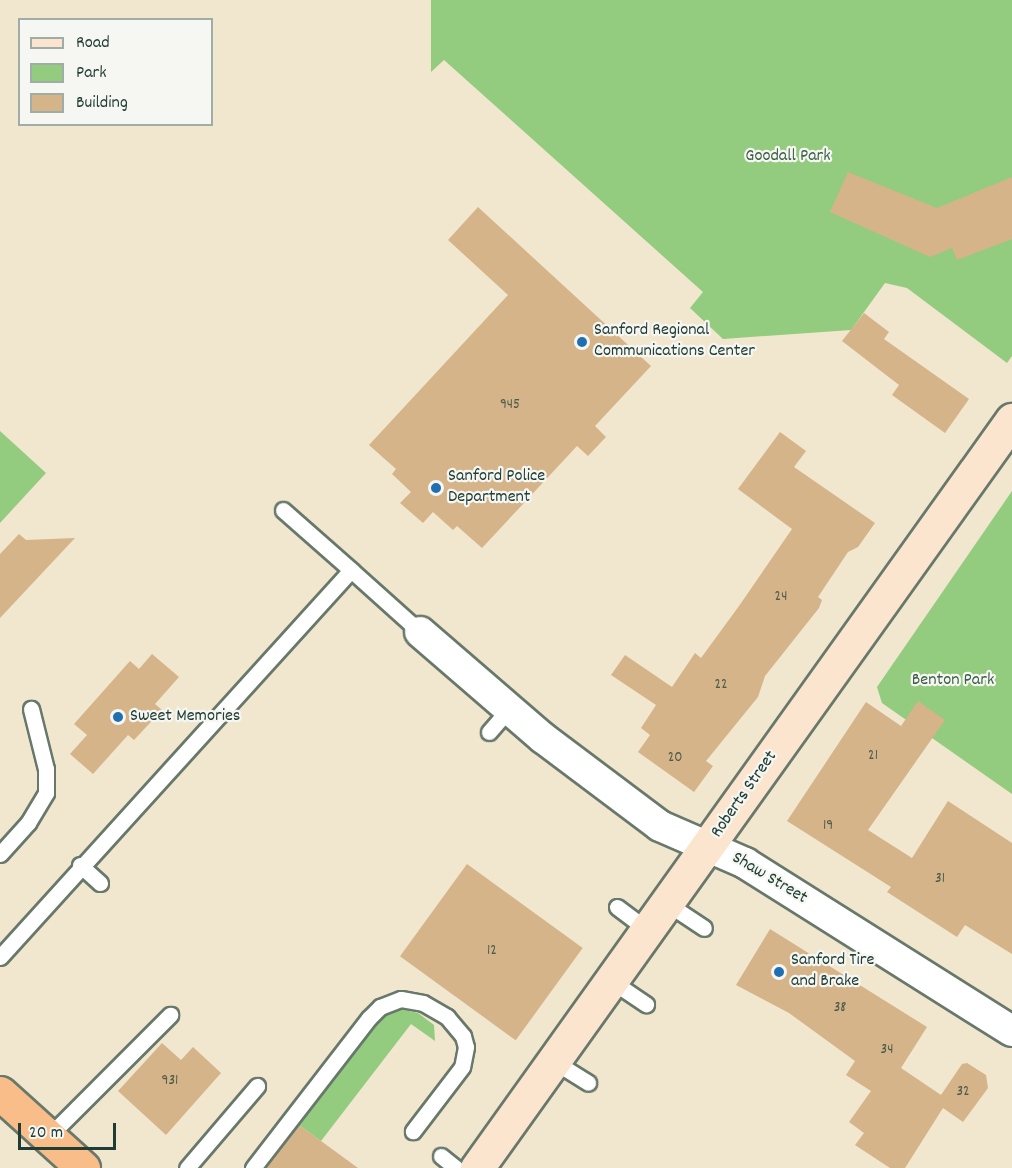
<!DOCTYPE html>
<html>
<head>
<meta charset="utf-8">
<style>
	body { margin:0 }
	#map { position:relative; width:1012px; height:1168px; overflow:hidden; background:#f1e6ce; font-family:Dekko,sans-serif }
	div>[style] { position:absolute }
	.green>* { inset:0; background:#93cb7f }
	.building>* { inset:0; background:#d5b48a; transform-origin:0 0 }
	.roads { filter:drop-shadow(2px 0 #68786a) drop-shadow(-2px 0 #68786a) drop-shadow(0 2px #68786a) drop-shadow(0 -2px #68786a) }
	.lane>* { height:15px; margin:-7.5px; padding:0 7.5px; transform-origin:7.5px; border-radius:7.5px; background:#fff }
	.street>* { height:30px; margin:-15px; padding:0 15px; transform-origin:15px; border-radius:15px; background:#fff }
	.secondary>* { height:33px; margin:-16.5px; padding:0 16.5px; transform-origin:16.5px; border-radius:16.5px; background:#fce5cf }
	.highway>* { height:33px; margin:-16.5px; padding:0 16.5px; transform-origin:16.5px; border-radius:16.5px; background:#f8bd88 }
	.dots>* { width:16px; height:16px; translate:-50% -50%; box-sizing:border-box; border:3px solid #f6f6f2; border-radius:50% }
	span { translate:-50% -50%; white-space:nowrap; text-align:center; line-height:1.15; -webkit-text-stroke:4.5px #f6f6f2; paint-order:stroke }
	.number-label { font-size:15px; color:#4c5b4a }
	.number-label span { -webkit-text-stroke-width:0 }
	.park-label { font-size:18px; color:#3c6047 }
	.poi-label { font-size:18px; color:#1f3d34 }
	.left { translate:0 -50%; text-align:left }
	.street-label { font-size:18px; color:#1f3d34 }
	.legend { position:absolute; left:18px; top:18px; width:195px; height:108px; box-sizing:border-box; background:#f6f6f2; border:2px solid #a0aca6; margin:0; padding:8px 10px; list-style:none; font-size:18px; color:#1f3d34 }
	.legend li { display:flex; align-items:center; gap:12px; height:30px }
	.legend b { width:30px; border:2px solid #a0aca6 }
	.scale { position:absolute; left:18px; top:1123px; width:98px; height:27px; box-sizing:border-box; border:3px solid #1f3d34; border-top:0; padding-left:8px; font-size:18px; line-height:21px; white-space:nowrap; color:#1f3d34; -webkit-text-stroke:4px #f6f6f2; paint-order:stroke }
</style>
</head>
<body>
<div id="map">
	<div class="green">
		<div style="clip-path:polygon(431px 0,1012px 0,1012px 356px,1007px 363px,907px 288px,885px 283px,851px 330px,723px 339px,690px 308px,703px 292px,444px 60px,431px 72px)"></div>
		<div style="clip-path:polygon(0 431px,46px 473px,0 523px)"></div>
		<div style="clip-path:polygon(1012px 491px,1012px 794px,882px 703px,877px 687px)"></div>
		<div style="clip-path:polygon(401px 1009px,418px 1013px,434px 1025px,435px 1041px,411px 1024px,321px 1141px,299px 1125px,381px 1018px)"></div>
	</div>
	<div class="building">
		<div style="clip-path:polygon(848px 172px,937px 208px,1012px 177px,1012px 239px,957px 260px,952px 248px,930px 257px,830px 212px)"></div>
		<div style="clip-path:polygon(478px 207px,651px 366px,595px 426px,606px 437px,588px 456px,577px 446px,482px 548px,457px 526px,453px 530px,433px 512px,423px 523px,400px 503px,411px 492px,392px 474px,396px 469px,369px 445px,508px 295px,448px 240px)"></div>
		<div style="clip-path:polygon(864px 313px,889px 332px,884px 339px,969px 399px,945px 433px,892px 395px,899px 385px,842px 341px)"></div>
		<div style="clip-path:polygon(780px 432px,806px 451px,794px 467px,875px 523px,858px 547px,848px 552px,818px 597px,822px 600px,819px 608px,765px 676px,758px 697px,706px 761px,713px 766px,694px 792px,638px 752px,650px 735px,641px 728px,656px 705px,611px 675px,625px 655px,672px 687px,695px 653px,701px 658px,739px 606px,792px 529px,738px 489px)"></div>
		<div style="clip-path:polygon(19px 534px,26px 540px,75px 538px,0 618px,0 554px)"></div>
		<div style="clip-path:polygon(152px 654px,179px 677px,155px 704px,162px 710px,134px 740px,128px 735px,93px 774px,70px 754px,87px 735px,74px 724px,130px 661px,139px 669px)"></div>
		<div style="clip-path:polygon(918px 701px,945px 720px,868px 830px,912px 858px,948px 801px,1012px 843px,1012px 954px,965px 925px,957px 937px,887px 892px,891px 887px,787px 821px,866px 702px,901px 726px)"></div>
		<div style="left:467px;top:864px;width:143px;height:114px;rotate:36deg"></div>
		<div style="clip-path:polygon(770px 929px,927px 1027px,901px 1068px,941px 1095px,962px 1064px,967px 1063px,986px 1075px,988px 1088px,963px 1122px,943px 1108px,905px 1168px,890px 1168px,855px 1145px,864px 1133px,849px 1122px,871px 1091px,846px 1075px,855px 1061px,789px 1013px,736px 985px)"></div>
		<div style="clip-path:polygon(162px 1043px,181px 1060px,193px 1047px,221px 1073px,166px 1135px,118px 1091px)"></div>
		<div style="clip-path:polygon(299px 1125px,321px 1141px,358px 1168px,265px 1168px)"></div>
	</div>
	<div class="roads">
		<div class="lane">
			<div style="left:283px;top:510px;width:91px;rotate:41.4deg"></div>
			<div style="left:489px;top:732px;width:30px;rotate:-49deg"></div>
			<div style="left:0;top:854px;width:42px;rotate:-47.9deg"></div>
			<div style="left:28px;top:823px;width:35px;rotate:-59deg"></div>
			<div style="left:46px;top:793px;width:24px;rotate:-90deg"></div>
			<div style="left:46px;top:769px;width:62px;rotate:-104deg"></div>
			<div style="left:80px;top:865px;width:27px;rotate:42deg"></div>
			<div style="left:668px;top:904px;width:43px;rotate:33.7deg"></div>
			<div style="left:617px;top:907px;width:40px;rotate:37deg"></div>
			<div style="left:0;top:957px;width:522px;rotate:-47.79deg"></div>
			<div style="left:351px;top:570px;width:93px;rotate:41.9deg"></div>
			<div style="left:613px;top:982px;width:40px;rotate:34deg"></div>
			<div style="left:555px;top:1062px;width:39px;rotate:32deg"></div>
			<div style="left:48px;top:1137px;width:173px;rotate:-45deg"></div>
			<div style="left:441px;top:1156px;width:19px;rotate:39deg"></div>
			<div style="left:187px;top:1168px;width:108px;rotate:-49.5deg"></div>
			<div style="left:253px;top:1168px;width:190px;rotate:-52.3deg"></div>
			<div style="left:369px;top:1018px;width:16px;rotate:-45deg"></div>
			<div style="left:380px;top:1007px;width:22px;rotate:-21deg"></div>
			<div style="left:401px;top:999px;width:22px;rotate:10deg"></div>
			<div style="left:423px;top:1003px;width:28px;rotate:30deg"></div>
			<div style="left:447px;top:1017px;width:25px;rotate:50deg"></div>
			<div style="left:463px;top:1036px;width:11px;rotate:75deg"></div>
			<div style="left:466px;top:1047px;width:20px;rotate:101deg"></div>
			<div style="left:462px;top:1067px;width:81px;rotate:127.4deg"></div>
		</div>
		<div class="street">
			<div style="left:420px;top:632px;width:162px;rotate:40.8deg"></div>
			<div style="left:543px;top:738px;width:146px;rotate:36.9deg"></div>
			<div style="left:660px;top:826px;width:93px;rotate:23.5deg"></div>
			<div style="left:745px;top:863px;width:315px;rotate:32.2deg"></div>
		</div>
		<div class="secondary">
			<div style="left:477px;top:1168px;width:920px;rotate:-54.43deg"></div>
		</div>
		<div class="highway">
			<div style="left:0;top:1093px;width:112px;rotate:42.1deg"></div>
		</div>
	</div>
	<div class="dots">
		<div style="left:582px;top:342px;background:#1f6fb2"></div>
		<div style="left:436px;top:488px;background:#1f6fb2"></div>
		<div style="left:118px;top:717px;background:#1f6fb2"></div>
		<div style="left:779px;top:972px;background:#1f6fb2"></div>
	</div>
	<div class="number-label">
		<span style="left:510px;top:406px">945</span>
		<span style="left:781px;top:598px">24</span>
		<span style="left:721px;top:686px">22</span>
		<span style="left:873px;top:757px">21</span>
		<span style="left:675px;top:759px">20</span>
		<span style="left:828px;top:827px">19</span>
		<span style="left:940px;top:880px">31</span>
		<span style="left:492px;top:952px">12</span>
		<span style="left:840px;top:1009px">38</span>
		<span style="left:887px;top:1051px">34</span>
		<span style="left:170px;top:1082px">931</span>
		<span style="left:963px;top:1093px">32</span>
	</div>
	<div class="park-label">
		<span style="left:788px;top:157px">Goodall Park</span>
		<span style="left:953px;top:681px">Benton Park</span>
	</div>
	<div class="poi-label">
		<span class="left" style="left:594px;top:342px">Sanford Regional<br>Communications Center</span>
		<span class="left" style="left:448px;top:488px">Sanford Police<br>Department</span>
		<span class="left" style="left:130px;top:717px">Sweet Memories</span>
		<span class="left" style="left:791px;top:972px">Sanford Tire<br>and Brake</span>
	</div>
	<div class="street-label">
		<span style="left:745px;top:795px;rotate:-55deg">Roberts Street</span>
		<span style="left:769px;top:879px;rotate:31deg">Shaw Street</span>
	</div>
	<ul class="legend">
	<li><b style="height:8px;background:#fce5cf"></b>Road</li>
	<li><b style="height:16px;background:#93cb7f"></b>Park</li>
	<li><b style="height:16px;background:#d5b48a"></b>Building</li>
	</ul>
	<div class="scale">20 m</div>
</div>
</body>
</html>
